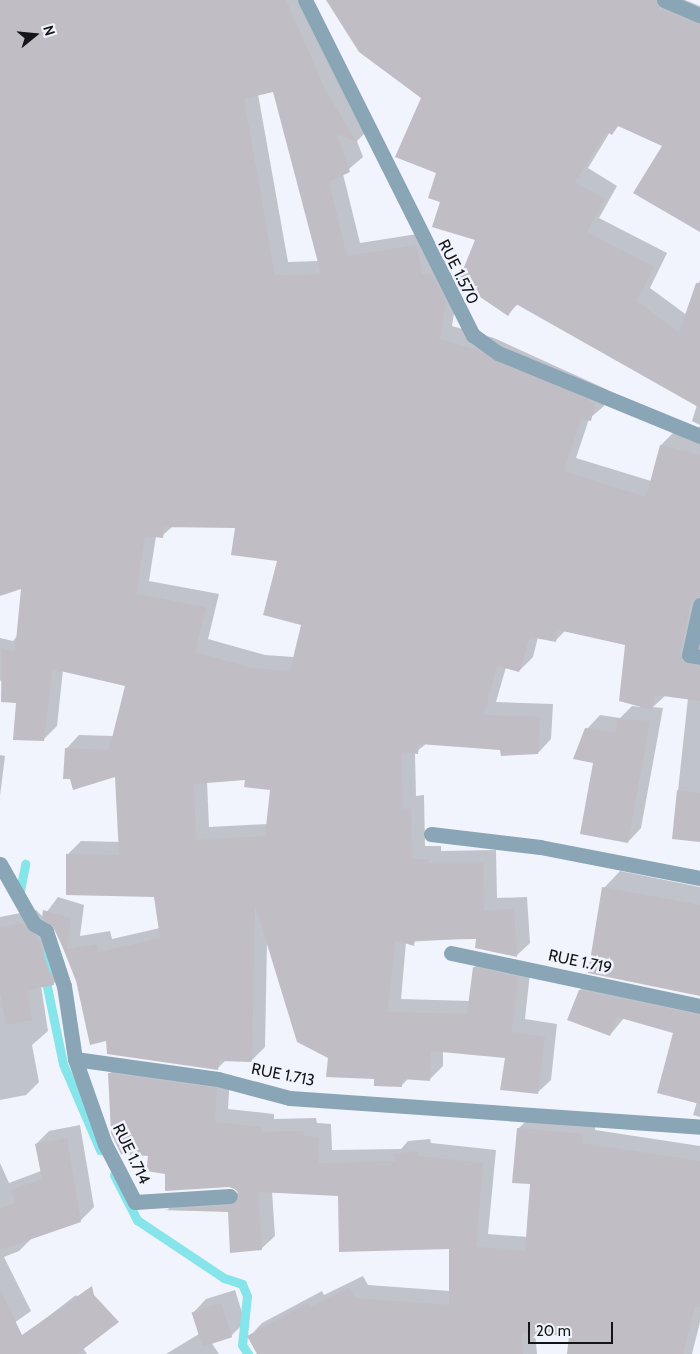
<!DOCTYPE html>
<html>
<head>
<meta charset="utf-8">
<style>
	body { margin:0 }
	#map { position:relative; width:700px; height:1354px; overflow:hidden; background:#f1f4fd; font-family:Cabin,sans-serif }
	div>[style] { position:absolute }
	.shadow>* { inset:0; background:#0003 }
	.stream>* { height:9px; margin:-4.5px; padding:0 4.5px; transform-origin:4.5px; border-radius:4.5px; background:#86e4eb }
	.building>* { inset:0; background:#c0bdc5; transform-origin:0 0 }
	.street>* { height:15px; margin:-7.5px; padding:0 7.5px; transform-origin:7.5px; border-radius:7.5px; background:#89a5b6 }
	span { translate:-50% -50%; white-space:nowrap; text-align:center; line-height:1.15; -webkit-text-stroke:5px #f1f4fd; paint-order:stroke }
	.street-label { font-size:16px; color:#141518 }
	.north { position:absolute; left:10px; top:10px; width:50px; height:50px; -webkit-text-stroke:4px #f1f4fd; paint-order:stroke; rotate:73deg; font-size:14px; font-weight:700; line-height:20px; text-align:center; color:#141518 }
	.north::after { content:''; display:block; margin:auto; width:18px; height:22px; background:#141518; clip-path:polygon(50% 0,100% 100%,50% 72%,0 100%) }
	.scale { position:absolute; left:528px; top:1322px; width:85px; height:22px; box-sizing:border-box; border:2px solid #141518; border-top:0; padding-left:6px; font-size:15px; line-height:18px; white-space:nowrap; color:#141518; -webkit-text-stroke:4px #f1f4fd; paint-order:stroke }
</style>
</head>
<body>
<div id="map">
	<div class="shadow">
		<div style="clip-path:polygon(evenodd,0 0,305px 0,370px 128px,357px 141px,363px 157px,343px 174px,360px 243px,430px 232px,435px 261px,445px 261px,458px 287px,452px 326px,494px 338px,608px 390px,604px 406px,589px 419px,576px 458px,651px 481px,661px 445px,674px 432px,690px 436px,700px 426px,700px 840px,673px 837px,688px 698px,666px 695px,653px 707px,663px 708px,641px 828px,628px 842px,595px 762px,587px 729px,600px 715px,620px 718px,632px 706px,641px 707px,626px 644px,566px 630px,556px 640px,538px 637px,533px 657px,519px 671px,506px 667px,496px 702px,553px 704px,551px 739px,538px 753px,427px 743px,415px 753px,416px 796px,424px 795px,425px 846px,441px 846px,441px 851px,496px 850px,497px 898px,527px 897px,530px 943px,516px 956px,477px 938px,406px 942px,401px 999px,470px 1001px,474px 968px,487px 954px,531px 964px,525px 1019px,557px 1024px,551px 1080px,537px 1093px,506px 1057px,443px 1051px,443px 1066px,429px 1080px,409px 1078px,401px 1086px,329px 1057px,267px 941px,265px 1047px,251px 1061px,226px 1060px,218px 1068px,108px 1040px,51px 923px,67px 971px,53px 984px,41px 986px,48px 1031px,32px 1045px,39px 1082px,26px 1095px,0 1100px,0 917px,36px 910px,43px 917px,58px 897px,84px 905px,80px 936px,110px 931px,112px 939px,160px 928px,155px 896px,67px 855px,81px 841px,120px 842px,117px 775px,66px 749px,79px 735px,114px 736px,127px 685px,63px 670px,57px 726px,43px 740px,0 680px,0 638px,13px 641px,17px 636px,22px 587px,0 595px,0 0,274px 91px,319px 261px,288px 262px,258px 94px,274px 91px,0 0,173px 526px,236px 526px,278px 560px,302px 625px,294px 657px,265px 655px,208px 639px,219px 594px,149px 581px,156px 536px,162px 536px,173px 526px,0 0,246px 778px,272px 788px,268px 824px,209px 827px,207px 781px,246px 778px)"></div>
		<div style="clip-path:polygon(327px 0,685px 0,700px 6px,700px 230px,664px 145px,620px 125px,610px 132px,588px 168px,617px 186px,599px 218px,667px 253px,650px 288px,688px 316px,700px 280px,700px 425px,692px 421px,697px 405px,518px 304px,508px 314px,477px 239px,442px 201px,423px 98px)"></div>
		<div style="clip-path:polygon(0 755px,5px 756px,0 796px)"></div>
		<div style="clip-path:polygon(620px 871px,700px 887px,700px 995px,604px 888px)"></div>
		<div style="clip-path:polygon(593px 977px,700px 1000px,700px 1117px,693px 1115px,697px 1102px,675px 1032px,624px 1018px,610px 1035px,580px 990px)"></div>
		<div style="clip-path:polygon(123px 1060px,230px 1075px,228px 1109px,274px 1114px,274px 1119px,316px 1118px,317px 1123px,331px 1124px,332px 1150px,401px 1149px,408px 1141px,430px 1139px,431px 1143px,496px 1150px,488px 1234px,528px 1237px,532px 1183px,518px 1129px,532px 1115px,595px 1121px,595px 1130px,700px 1146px,700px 1322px,692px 1354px,583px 1354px,571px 1335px,535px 1333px,537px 1354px,259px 1354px,249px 1337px,262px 1323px,322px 1291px,324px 1295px,363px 1276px,368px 1285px,450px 1291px,450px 1247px,339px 1195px,272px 1191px,275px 1236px,261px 1249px,229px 1211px,167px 1210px,179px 1198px,239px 1193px,230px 1185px,166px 1173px,150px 1155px,109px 1074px)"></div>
		<div style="clip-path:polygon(80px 1125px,94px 1207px,80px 1221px,33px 1237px,19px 1251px,4px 1257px,31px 1311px,0 1333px,0 1163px,9px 1183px,41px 1171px,36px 1144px,49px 1131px)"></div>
		<div style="clip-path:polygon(235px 1290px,245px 1322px,231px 1336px,211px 1342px,219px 1354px,166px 1354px,199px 1334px,193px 1313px,206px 1299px)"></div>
		<div style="clip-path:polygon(76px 1295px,98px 1334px,83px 1348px,87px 1354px,30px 1354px,23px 1336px)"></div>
	</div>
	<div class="stream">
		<div style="left:19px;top:896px;width:33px;rotate:-79deg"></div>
		<div style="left:49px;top:948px;width:29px;rotate:98deg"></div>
		<div style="left:45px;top:977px;width:89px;rotate:78.3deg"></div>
		<div style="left:63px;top:1064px;width:94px;rotate:66.7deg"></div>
		<div style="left:114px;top:1175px;width:51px;rotate:62.9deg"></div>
		<div style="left:137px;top:1220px;width:105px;rotate:33.7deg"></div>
		<div style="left:224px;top:1278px;width:19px;rotate:18deg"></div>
		<div style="left:242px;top:1284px;width:13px;rotate:67deg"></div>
		<div style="left:247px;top:1296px;width:49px;rotate:95.8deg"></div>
		<div style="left:242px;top:1345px;width:11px;rotate:56deg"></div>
	</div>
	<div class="building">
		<div style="clip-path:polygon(evenodd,0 0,286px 0,326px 91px,357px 142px,337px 134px,350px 172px,329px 182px,347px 256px,417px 245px,422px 274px,432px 274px,446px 301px,440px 339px,480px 351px,595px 403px,591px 421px,581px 419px,564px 471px,646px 497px,660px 445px,700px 455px,700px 596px,691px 603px,680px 653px,683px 662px,700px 666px,700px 701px,655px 695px,652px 710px,619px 701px,625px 645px,558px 630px,556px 642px,530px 637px,519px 672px,497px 666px,484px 715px,540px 717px,538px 754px,501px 756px,500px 750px,419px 744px,418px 754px,401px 752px,403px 809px,411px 808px,412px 859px,429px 859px,428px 863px,483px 863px,484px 911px,514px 909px,517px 957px,475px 948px,476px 939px,415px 940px,414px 946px,395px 940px,388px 1012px,467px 1014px,473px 967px,518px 977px,512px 1032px,545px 1037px,538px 1094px,500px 1090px,505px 1058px,431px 1051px,430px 1081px,402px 1079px,402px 1087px,374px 1086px,374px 1079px,326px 1077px,328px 1058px,297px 1042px,255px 905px,252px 1062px,219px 1061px,218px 1070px,107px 1054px,106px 1041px,90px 1045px,76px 981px,55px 928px,42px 918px,43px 910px,71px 918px,67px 949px,97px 944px,99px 952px,160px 938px,154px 897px,66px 895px,66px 854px,119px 855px,115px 777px,73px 790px,70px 779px,63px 779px,65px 748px,109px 750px,125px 686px,52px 669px,44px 741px,13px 740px,16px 703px,1px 702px,2px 649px,15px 651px,21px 589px,0 596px,0 0,273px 92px,321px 274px,275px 275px,244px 99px,273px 92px,0 0,164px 527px,235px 528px,231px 555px,277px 561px,263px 615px,301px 625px,290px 671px,251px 668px,195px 652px,206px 607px,136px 594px,145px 536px,163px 538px,164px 527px,0 0,245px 780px,244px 787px,270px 790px,265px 836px,196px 840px,194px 784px,245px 780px)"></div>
		<div style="clip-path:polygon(326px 0,655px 0,660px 9px,700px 24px,700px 232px,633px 193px,662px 146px,618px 126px,612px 135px,607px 132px,575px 182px,605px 199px,587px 232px,654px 267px,637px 301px,679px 333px,696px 283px,700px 283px,700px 408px,516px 304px,508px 316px,458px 282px,475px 240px,432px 227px,440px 202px,428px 198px,436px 173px,395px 157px,421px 98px,359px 52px)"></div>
		<div style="clip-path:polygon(617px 719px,650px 721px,628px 843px,580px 834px,593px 763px,573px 759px,585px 728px,616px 732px)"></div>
		<div style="clip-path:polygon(677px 790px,700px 793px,700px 842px,672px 839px)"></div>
		<div style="clip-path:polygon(602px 887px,700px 905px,700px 996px,588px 973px)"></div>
		<div style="clip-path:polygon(23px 923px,38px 937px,54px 985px,27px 990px,32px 1020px,6px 1025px,0 992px,0 927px)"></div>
		<div style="clip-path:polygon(579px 990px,700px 1015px,700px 1104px,657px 1093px,673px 1033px,617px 1017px,610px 1036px,567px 1020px)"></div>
		<div style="clip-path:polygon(108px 1073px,217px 1088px,215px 1122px,261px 1127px,261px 1132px,303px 1131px,304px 1136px,318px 1137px,319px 1163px,395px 1161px,394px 1154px,417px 1151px,418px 1156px,483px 1163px,476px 1247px,525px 1251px,530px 1184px,512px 1183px,517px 1128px,583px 1134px,582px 1143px,700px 1161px,700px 1307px,695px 1306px,683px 1354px,567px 1354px,569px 1336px,521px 1333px,523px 1354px,257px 1354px,247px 1336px,308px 1303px,310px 1307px,349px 1288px,355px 1298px,449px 1305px,449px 1249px,339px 1252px,338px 1196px,258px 1192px,262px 1250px,230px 1253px,228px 1212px,164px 1210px,231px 1205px,239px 1200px,237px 1190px,229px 1187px,165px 1191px,165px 1174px,146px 1171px,148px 1156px,121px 1154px,111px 1133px)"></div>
		<div style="clip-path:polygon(67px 1138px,81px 1222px,0 1250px,0 1209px,15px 1203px,11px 1190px,42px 1179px,35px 1144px)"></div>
		<div style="clip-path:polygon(92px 1286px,94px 1295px,119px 1322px,77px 1354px,0 1354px,0 1289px,22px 1335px)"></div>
		<div style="left:221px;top:1303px;width:36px;height:31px;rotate:72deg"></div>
	</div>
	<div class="street">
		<div style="left:305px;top:0;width:375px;rotate:63.4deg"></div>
		<div style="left:473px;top:335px;width:31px;rotate:36deg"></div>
		<div style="left:498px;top:353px;width:218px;rotate:22.3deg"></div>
		<div style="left:664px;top:0;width:39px;rotate:23deg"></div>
		<div style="left:700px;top:605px;width:51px;rotate:102.4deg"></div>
		<div style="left:689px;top:655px;width:11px;rotate:10deg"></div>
		<div style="left:431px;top:834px;width:110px;rotate:6.8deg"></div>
		<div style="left:540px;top:847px;width:163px;rotate:11deg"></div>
		<div style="left:0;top:864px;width:69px;rotate:60.5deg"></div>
		<div style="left:34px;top:924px;width:14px;rotate:30deg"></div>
		<div style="left:46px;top:931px;width:58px;rotate:71.9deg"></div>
		<div style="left:64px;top:986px;width:74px;rotate:81.4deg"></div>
		<div style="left:75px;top:1059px;width:144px;rotate:8deg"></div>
		<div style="left:218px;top:1079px;width:74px;rotate:14.8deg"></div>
		<div style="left:290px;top:1098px;width:411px;rotate:4deg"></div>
		<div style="left:451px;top:953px;width:255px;rotate:12deg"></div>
		<div style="left:75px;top:1059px;width:90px;rotate:70.6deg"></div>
		<div style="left:105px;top:1144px;width:65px;rotate:62.7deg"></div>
		<div style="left:135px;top:1202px;width:95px;rotate:-3.6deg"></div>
	</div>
	<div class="street-label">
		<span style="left:458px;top:272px;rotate:63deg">RUE 1.570</span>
		<span style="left:580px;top:962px;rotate:12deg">RUE 1.719</span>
		<span style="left:283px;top:1075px;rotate:11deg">RUE 1.713</span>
		<span style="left:131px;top:1154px;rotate:64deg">RUE 1.714</span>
	</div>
	<div class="north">N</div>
	<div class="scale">20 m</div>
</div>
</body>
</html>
